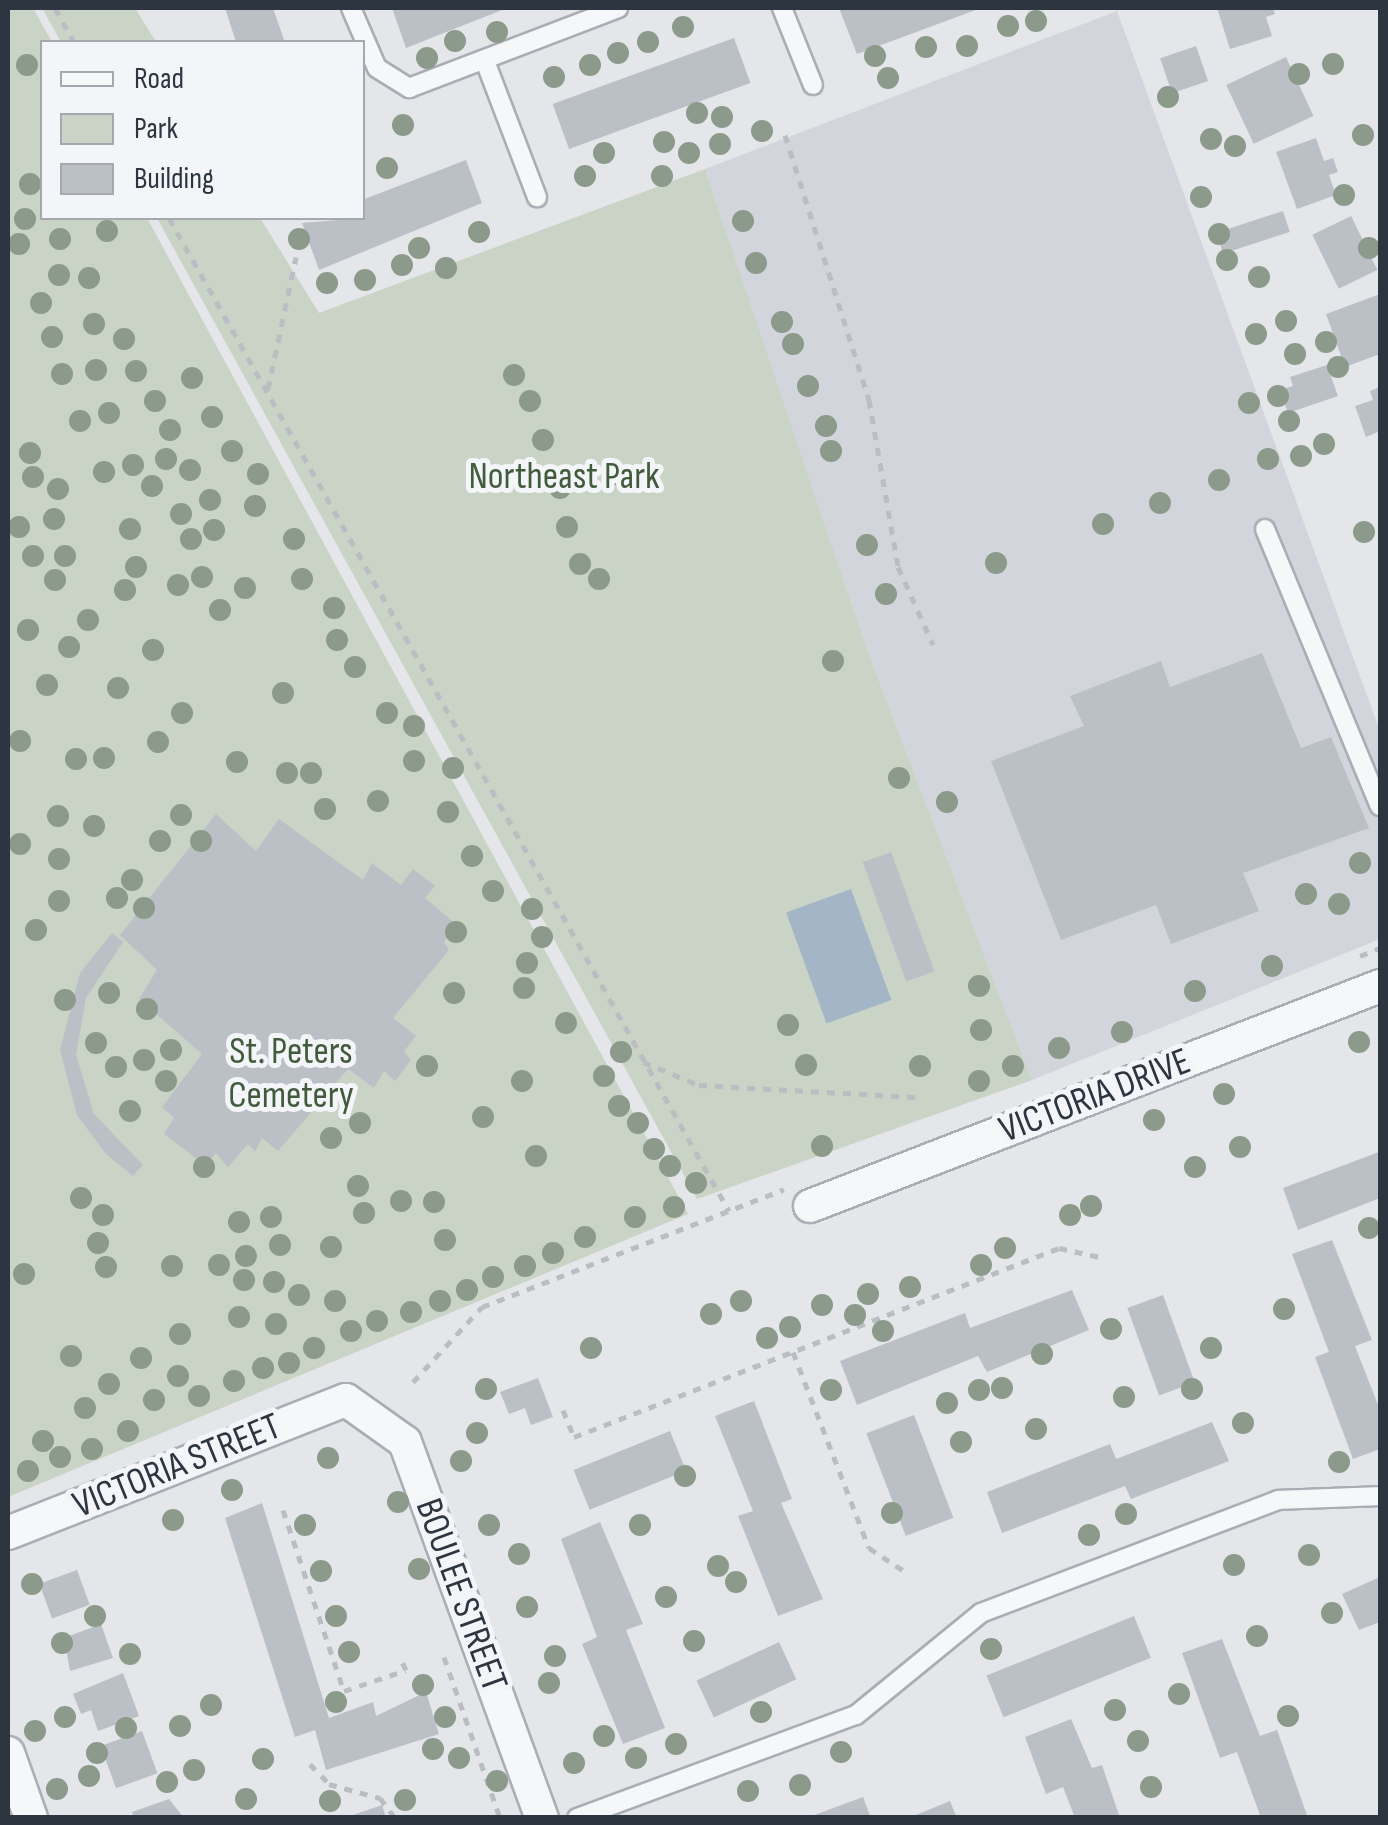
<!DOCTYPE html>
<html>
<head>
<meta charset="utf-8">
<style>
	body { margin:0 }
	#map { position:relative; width:1388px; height:1825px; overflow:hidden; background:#e4e6ea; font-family:"Sofia Sans Condensed",sans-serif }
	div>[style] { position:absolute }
	.built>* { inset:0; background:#d2d6dc }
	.green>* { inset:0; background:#c9d3c6 }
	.water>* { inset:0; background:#a3b5c6; transform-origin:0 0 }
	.building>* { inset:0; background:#bbc0c7; transform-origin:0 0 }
	.path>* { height:5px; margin-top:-2.5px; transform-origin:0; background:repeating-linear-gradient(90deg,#babdc2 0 8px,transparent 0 16px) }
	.roads { filter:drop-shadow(2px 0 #a9adb4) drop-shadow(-2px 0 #a9adb4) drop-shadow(0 2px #a9adb4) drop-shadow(0 -2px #a9adb4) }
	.service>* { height:18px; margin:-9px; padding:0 9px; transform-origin:9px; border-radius:9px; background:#f6f7f9 }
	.minor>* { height:32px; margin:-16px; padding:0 16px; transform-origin:16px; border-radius:16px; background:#f6f7f9 }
	.trees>* { width:22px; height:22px; margin:-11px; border-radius:50%; background:#8b9a8a }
	span { translate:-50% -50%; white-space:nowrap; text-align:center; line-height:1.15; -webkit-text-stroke:10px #f3f5f8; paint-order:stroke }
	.park-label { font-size:38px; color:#425b3c }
	.street-label { font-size:38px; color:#2d3541 }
	.frame { position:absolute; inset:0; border:10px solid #2d3541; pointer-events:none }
	.legend { position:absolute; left:40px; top:40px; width:325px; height:180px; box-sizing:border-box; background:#f3f5f8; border:2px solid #a4a8af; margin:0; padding:12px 18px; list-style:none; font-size:30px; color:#2d3541 }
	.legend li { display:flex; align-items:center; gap:20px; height:50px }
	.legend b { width:50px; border:2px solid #a4a8af }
</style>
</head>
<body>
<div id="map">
	<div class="built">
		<div style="clip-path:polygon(1117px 11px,1380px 731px,1380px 939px,1032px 1080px,869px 655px,705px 169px)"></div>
	</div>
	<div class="green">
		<div style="clip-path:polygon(8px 8px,33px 8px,52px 42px,42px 42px,42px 218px,147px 218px,688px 1214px,8px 1497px)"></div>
		<div style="clip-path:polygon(42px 8px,135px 8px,156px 42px,61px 42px)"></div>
		<div style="clip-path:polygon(705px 169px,869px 655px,1032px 1080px,697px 1199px,157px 218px,260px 218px,319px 313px)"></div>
	</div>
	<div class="water">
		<div style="left:851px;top:889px;width:118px;height:69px;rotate:70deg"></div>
	</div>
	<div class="building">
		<div style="clip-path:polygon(225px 8px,273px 8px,284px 40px,236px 42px)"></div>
		<div style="clip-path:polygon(392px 8px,507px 8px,406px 48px)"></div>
		<div style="clip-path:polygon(839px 8px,981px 8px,857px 54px)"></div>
		<div style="clip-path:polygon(1217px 8px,1273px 8px,1275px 14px,1266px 17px,1272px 36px,1230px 49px)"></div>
		<div style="left:734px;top:38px;width:48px;height:193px;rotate:70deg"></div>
		<div style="left:1196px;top:46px;width:37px;height:38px;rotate:71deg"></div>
		<div style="left:1286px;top:57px;width:65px;height:66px;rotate:65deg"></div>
		<div style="clip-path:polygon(1316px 138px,1324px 161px,1333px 158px,1338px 172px,1329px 175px,1336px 195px,1297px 209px,1276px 152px)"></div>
		<div style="clip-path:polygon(466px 160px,482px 203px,319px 270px,302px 223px,362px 218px,362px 200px)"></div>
		<div style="left:1283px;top:211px;width:22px;height:70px;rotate:72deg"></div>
		<div style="left:1351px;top:216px;width:60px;height:43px;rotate:64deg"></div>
		<div style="clip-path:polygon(1380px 294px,1380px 354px,1345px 367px,1326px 314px)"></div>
		<div style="clip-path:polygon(1327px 365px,1338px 396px,1288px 413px,1280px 390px,1293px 386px,1290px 377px)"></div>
		<div style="clip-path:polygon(1380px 387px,1380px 431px,1366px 437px,1355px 406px,1373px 400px,1370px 391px)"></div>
		<div style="clip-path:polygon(1262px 653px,1301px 748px,1331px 737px,1369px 828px,1243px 873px,1259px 911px,1171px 944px,1156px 905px,1061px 940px,991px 761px,1084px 726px,1070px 696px,1161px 661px,1170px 687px)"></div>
		<div style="clip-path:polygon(216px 814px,256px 851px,279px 819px,363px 880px,372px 863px,401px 885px,413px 869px,435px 886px,425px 898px,457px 925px,444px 942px,449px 950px,393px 1018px,416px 1036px,404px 1051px,411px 1060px,395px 1081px,384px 1071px,374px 1088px,348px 1069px,278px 1151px,262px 1138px,255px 1151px,248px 1144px,228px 1167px,216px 1153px,205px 1165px,164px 1134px,174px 1118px,162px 1107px,202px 1054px,139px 999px,157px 970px,120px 935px)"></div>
		<div style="left:891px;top:852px;width:127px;height:30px;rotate:70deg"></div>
		<div style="clip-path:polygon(112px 933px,123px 942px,86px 998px,76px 1055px,94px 1114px,143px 1165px,133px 1176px,106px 1154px,77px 1115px,60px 1050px,80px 973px)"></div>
		<div style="clip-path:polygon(1379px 1152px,1380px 1198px,1298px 1230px,1283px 1188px)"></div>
		<div style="clip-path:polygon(1332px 1240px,1372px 1340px,1355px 1346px,1380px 1410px,1380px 1449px,1353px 1459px,1315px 1357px,1329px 1352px,1292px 1254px)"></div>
		<div style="clip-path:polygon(1072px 1290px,1089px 1330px,987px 1372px,978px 1356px,857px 1405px,840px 1361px,965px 1313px,970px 1328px)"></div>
		<div style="left:1163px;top:1295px;width:93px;height:38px;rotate:70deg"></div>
		<div style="clip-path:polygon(538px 1378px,553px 1417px,531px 1425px,525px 1408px,509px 1414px,500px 1392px)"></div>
		<div style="clip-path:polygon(754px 1401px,792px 1499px,781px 1503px,823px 1599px,778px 1616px,738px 1516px,753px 1511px,715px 1416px)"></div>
		<div style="left:914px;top:1415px;width:110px;height:51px;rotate:69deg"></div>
		<div style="clip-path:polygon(1212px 1422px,1229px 1461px,1131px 1499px,1125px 1486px,1002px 1533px,987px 1492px,1110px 1444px,1116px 1459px)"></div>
		<div style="left:670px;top:1431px;width:43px;height:104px;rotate:68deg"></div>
		<div style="clip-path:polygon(262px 1503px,329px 1718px,373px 1702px,376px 1716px,426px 1692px,439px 1734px,326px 1770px,315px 1730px,295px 1737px,225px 1518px)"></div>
		<div style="clip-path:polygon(600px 1522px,643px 1624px,626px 1630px,665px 1728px,623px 1744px,582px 1644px,597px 1637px,561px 1539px)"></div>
		<div style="left:77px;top:1570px;width:37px;height:40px;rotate:70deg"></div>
		<div style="clip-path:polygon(1380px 1577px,1380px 1622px,1359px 1630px,1342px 1594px)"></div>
		<div style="left:1134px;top:1616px;width:45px;height:159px;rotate:68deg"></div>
		<div style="clip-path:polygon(101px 1624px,113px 1658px,70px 1671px,64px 1638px)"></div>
		<div style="clip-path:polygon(1222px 1639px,1260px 1736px,1277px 1730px,1308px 1818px,1261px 1818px,1237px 1752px,1220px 1758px,1182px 1653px)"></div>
		<div style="left:779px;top:1642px;width:41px;height:91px;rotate:65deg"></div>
		<div style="clip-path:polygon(123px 1673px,139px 1716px,98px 1731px,91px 1710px,81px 1714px,73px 1694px)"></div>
		<div style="clip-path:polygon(1071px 1719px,1092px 1768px,1102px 1765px,1120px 1818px,1075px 1818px,1063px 1787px,1046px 1794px,1025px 1737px)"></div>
		<div style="left:142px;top:1731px;width:45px;height:44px;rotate:70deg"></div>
		<div style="clip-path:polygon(863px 1797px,871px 1818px,809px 1818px,809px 1817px)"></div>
		<div style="clip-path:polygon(169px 1799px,184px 1818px,134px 1818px,132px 1812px)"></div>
		<div style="clip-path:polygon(950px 1801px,957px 1818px,911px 1818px,911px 1817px)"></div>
		<div style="clip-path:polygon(382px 1805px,386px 1818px,347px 1818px,347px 1817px)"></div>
	</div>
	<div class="path">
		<div style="left:55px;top:8px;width:39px;rotate:61deg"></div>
		<div style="left:785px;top:135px;width:278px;rotate:72.4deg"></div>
		<div style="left:869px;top:400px;width:169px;rotate:80.1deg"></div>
		<div style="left:898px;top:567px;width:85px;rotate:65.6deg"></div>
		<div style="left:169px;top:218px;width:1140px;rotate:60.58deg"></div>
		<div style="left:268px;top:389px;width:135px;rotate:-78deg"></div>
		<div style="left:1360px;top:956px;width:22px;rotate:-22deg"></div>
		<div style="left:643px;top:1062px;width:61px;rotate:22.3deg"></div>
		<div style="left:699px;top:1085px;width:217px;rotate:3.2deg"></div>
		<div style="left:793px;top:1352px;width:210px;rotate:68.8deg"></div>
		<div style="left:869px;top:1548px;width:45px;rotate:33.3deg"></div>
		<div style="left:413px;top:1382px;width:102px;rotate:-47.4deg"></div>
		<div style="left:482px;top:1307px;width:324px;rotate:-21.3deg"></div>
		<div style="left:563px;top:1410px;width:29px;rotate:68deg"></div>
		<div style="left:574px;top:1437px;width:521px;rotate:-21.29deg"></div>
		<div style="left:1059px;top:1248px;width:42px;rotate:12.4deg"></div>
		<div style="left:283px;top:1510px;width:191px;rotate:71.4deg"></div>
		<div style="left:344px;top:1691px;width:65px;rotate:-18.7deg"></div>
		<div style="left:406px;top:1670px;width:14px;rotate:-115deg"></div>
		<div style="left:444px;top:1657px;width:170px;rotate:70.8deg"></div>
		<div style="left:310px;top:1764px;width:28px;rotate:46deg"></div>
		<div style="left:329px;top:1784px;width:53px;rotate:15.4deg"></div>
		<div style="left:380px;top:1798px;width:25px;rotate:53deg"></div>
	</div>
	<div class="roads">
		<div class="service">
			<div style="left:351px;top:8px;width:65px;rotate:66.6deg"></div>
			<div style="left:377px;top:68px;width:38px;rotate:32deg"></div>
			<div style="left:409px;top:88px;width:224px;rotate:-20.9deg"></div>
			<div style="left:782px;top:8px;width:83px;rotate:68.1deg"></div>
			<div style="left:485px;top:61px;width:146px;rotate:69.1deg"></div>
			<div style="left:1265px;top:529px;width:300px;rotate:67.5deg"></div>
			<div style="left:577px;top:1818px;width:297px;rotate:-20.3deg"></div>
			<div style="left:856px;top:1715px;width:161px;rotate:-39.2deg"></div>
			<div style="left:981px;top:1613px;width:318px;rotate:-20.8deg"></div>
			<div style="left:1278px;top:1500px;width:102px;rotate:-2.2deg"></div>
		</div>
		<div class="minor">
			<div style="left:810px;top:1206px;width:611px;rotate:-21.1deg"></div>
			<div style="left:8px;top:1533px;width:363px;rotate:-21.5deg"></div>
			<div style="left:346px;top:1400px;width:72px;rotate:35.4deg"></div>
			<div style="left:405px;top:1442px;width:400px;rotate:70deg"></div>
			<div style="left:8px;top:1753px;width:69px;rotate:70.5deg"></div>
		</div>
	</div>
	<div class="trees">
		<div style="left:1036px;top:21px"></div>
		<div style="left:1008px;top:26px"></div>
		<div style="left:683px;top:27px"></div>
		<div style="left:497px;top:32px"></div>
		<div style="left:455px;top:41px"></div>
		<div style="left:648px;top:42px"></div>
		<div style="left:967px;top:46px"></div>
		<div style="left:926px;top:47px"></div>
		<div style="left:618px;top:53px"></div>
		<div style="left:875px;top:56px"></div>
		<div style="left:427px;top:58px"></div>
		<div style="left:1333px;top:64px"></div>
		<div style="left:27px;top:65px"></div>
		<div style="left:590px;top:65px"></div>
		<div style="left:1299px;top:74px"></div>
		<div style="left:554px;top:77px"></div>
		<div style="left:888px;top:78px"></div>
		<div style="left:1168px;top:97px"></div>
		<div style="left:697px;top:113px"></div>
		<div style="left:722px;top:117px"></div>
		<div style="left:403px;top:125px"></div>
		<div style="left:762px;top:131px"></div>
		<div style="left:1363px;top:135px"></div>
		<div style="left:1211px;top:139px"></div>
		<div style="left:664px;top:142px"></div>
		<div style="left:720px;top:144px"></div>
		<div style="left:1235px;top:146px"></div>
		<div style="left:604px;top:153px"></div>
		<div style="left:689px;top:153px"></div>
		<div style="left:387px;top:168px"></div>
		<div style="left:585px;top:176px"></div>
		<div style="left:662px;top:176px"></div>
		<div style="left:30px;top:184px"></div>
		<div style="left:1344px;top:195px"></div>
		<div style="left:1201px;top:197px"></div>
		<div style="left:25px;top:219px"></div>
		<div style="left:743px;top:221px"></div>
		<div style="left:107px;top:231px"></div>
		<div style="left:479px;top:232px"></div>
		<div style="left:1219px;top:234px"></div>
		<div style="left:60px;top:239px"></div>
		<div style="left:299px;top:239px"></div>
		<div style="left:19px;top:244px"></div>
		<div style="left:419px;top:248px"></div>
		<div style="left:1369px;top:248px"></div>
		<div style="left:1227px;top:260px"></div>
		<div style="left:756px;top:263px"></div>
		<div style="left:402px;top:265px"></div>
		<div style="left:446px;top:268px"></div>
		<div style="left:59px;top:275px"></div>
		<div style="left:1259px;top:277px"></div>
		<div style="left:89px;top:278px"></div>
		<div style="left:365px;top:280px"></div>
		<div style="left:327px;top:283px"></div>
		<div style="left:41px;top:303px"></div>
		<div style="left:1286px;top:321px"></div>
		<div style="left:782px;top:322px"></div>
		<div style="left:94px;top:324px"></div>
		<div style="left:1256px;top:334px"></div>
		<div style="left:52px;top:337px"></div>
		<div style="left:124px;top:339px"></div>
		<div style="left:1326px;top:342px"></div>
		<div style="left:793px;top:344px"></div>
		<div style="left:1295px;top:354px"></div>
		<div style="left:1338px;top:367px"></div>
		<div style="left:96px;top:370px"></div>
		<div style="left:136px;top:371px"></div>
		<div style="left:62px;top:374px"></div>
		<div style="left:514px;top:375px"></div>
		<div style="left:192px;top:378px"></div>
		<div style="left:808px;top:386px"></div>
		<div style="left:1278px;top:396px"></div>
		<div style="left:155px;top:401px"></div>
		<div style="left:530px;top:401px"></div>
		<div style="left:1249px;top:403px"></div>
		<div style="left:109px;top:413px"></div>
		<div style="left:212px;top:417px"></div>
		<div style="left:80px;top:421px"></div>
		<div style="left:1289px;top:421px"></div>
		<div style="left:826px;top:426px"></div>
		<div style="left:170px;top:430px"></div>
		<div style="left:543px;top:440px"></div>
		<div style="left:1324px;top:444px"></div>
		<div style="left:232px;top:451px"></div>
		<div style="left:831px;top:451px"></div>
		<div style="left:30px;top:453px"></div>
		<div style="left:1301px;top:456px"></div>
		<div style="left:166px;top:459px"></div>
		<div style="left:1268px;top:459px"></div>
		<div style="left:133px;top:465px"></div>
		<div style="left:190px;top:470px"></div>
		<div style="left:104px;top:472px"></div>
		<div style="left:258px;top:474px"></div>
		<div style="left:33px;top:477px"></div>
		<div style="left:623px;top:477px"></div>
		<div style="left:1219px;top:480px"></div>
		<div style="left:152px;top:486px"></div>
		<div style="left:560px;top:488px"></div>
		<div style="left:58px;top:489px"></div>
		<div style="left:210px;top:500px"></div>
		<div style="left:1160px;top:503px"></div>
		<div style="left:255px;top:506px"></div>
		<div style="left:181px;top:514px"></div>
		<div style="left:54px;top:519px"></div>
		<div style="left:1103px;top:524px"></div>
		<div style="left:19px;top:527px"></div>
		<div style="left:567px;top:527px"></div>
		<div style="left:130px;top:529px"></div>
		<div style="left:214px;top:530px"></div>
		<div style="left:1364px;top:532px"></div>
		<div style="left:191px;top:539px"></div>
		<div style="left:294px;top:539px"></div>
		<div style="left:867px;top:545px"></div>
		<div style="left:33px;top:556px"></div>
		<div style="left:65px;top:556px"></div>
		<div style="left:996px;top:563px"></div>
		<div style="left:580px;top:564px"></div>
		<div style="left:136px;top:567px"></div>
		<div style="left:202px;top:577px"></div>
		<div style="left:302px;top:579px"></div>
		<div style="left:599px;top:579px"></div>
		<div style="left:55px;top:580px"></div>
		<div style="left:178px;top:585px"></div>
		<div style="left:245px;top:588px"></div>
		<div style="left:125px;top:590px"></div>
		<div style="left:886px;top:594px"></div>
		<div style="left:334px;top:608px"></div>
		<div style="left:220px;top:610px"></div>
		<div style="left:88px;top:620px"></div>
		<div style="left:28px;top:630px"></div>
		<div style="left:337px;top:640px"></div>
		<div style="left:69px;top:647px"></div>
		<div style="left:153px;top:650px"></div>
		<div style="left:833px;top:661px"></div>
		<div style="left:355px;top:667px"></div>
		<div style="left:47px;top:685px"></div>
		<div style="left:118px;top:688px"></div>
		<div style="left:283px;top:693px"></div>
		<div style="left:182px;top:713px"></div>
		<div style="left:387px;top:713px"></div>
		<div style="left:414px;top:726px"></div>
		<div style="left:20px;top:741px"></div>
		<div style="left:158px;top:742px"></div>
		<div style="left:104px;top:758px"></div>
		<div style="left:76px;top:759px"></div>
		<div style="left:414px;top:761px"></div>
		<div style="left:237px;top:762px"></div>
		<div style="left:453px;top:768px"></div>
		<div style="left:287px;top:773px"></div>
		<div style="left:311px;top:773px"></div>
		<div style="left:899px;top:778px"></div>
		<div style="left:378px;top:801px"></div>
		<div style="left:947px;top:802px"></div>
		<div style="left:325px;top:809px"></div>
		<div style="left:448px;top:812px"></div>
		<div style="left:181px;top:815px"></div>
		<div style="left:58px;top:816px"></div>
		<div style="left:94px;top:826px"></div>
		<div style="left:160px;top:841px"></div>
		<div style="left:201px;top:841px"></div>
		<div style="left:20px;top:844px"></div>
		<div style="left:472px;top:856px"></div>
		<div style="left:59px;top:859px"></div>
		<div style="left:1360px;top:863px"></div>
		<div style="left:132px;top:880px"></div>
		<div style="left:493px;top:891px"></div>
		<div style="left:1306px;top:894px"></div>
		<div style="left:117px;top:898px"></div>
		<div style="left:59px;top:901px"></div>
		<div style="left:1339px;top:904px"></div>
		<div style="left:144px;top:908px"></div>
		<div style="left:532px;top:909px"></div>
		<div style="left:36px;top:930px"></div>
		<div style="left:456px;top:932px"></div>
		<div style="left:542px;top:937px"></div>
		<div style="left:527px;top:963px"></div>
		<div style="left:1272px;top:966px"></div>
		<div style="left:979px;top:986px"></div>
		<div style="left:524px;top:988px"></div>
		<div style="left:1195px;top:991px"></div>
		<div style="left:109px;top:993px"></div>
		<div style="left:454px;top:993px"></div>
		<div style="left:65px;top:1000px"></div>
		<div style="left:147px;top:1009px"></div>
		<div style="left:566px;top:1023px"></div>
		<div style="left:788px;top:1025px"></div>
		<div style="left:981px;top:1030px"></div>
		<div style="left:1122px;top:1032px"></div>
		<div style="left:1359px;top:1042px"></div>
		<div style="left:96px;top:1043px"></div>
		<div style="left:1059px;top:1048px"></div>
		<div style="left:171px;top:1050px"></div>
		<div style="left:621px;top:1052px"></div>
		<div style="left:144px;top:1060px"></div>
		<div style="left:806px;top:1065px"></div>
		<div style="left:427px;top:1066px"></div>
		<div style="left:920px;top:1066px"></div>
		<div style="left:1013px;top:1066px"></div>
		<div style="left:116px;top:1067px"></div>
		<div style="left:604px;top:1076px"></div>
		<div style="left:166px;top:1081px"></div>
		<div style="left:522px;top:1081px"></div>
		<div style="left:979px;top:1081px"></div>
		<div style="left:1224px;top:1094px"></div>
		<div style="left:619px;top:1106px"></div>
		<div style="left:130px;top:1111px"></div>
		<div style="left:483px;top:1117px"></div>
		<div style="left:1154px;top:1120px"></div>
		<div style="left:360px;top:1123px"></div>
		<div style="left:638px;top:1123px"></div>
		<div style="left:331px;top:1138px"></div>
		<div style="left:822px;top:1146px"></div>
		<div style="left:1240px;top:1147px"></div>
		<div style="left:654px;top:1149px"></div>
		<div style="left:536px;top:1156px"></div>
		<div style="left:670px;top:1166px"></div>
		<div style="left:204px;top:1167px"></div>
		<div style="left:1195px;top:1167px"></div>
		<div style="left:696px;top:1183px"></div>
		<div style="left:358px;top:1186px"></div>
		<div style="left:81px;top:1198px"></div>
		<div style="left:401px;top:1201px"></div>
		<div style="left:434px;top:1202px"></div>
		<div style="left:1091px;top:1206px"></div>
		<div style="left:674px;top:1207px"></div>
		<div style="left:364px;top:1213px"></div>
		<div style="left:103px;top:1215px"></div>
		<div style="left:1070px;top:1215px"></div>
		<div style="left:271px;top:1217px"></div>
		<div style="left:635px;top:1217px"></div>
		<div style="left:239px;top:1222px"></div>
		<div style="left:1369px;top:1228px"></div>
		<div style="left:585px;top:1237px"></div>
		<div style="left:445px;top:1240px"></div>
		<div style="left:98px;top:1243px"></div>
		<div style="left:280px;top:1245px"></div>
		<div style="left:331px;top:1247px"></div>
		<div style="left:1005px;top:1248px"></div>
		<div style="left:553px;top:1253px"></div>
		<div style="left:246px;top:1256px"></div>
		<div style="left:219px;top:1265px"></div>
		<div style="left:981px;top:1265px"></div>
		<div style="left:172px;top:1266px"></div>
		<div style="left:525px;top:1266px"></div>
		<div style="left:106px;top:1267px"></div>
		<div style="left:24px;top:1274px"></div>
		<div style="left:493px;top:1277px"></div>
		<div style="left:244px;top:1280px"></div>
		<div style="left:274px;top:1282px"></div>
		<div style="left:910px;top:1287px"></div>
		<div style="left:467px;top:1290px"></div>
		<div style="left:868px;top:1294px"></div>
		<div style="left:299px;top:1295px"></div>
		<div style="left:335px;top:1301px"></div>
		<div style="left:440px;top:1301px"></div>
		<div style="left:741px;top:1301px"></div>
		<div style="left:822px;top:1305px"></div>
		<div style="left:1284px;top:1309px"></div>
		<div style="left:411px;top:1312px"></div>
		<div style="left:711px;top:1314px"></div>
		<div style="left:855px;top:1315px"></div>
		<div style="left:239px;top:1317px"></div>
		<div style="left:377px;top:1321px"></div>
		<div style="left:276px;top:1324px"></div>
		<div style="left:790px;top:1327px"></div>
		<div style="left:1111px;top:1329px"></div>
		<div style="left:351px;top:1331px"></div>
		<div style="left:883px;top:1331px"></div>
		<div style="left:180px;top:1334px"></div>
		<div style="left:767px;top:1338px"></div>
		<div style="left:314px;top:1348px"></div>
		<div style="left:591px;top:1348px"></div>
		<div style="left:1211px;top:1348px"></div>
		<div style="left:1042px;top:1354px"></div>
		<div style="left:71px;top:1356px"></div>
		<div style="left:141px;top:1358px"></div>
		<div style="left:289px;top:1363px"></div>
		<div style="left:263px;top:1368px"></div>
		<div style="left:178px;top:1376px"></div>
		<div style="left:234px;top:1381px"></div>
		<div style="left:109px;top:1384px"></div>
		<div style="left:1002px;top:1388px"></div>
		<div style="left:486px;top:1389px"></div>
		<div style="left:1192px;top:1389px"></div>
		<div style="left:831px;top:1390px"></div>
		<div style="left:979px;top:1390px"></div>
		<div style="left:199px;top:1396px"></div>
		<div style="left:1124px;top:1397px"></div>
		<div style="left:154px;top:1400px"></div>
		<div style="left:947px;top:1403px"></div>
		<div style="left:85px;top:1408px"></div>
		<div style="left:1243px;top:1423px"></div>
		<div style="left:1036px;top:1429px"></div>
		<div style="left:128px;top:1431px"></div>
		<div style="left:477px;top:1433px"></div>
		<div style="left:43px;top:1441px"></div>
		<div style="left:961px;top:1442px"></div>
		<div style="left:92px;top:1449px"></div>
		<div style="left:60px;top:1457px"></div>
		<div style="left:328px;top:1458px"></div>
		<div style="left:461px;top:1461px"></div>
		<div style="left:1339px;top:1462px"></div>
		<div style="left:28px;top:1471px"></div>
		<div style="left:685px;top:1476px"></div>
		<div style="left:232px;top:1490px"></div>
		<div style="left:398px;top:1502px"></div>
		<div style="left:892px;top:1513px"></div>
		<div style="left:1126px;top:1514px"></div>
		<div style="left:173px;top:1520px"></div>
		<div style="left:305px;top:1525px"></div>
		<div style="left:489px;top:1525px"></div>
		<div style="left:640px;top:1525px"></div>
		<div style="left:1089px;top:1535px"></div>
		<div style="left:519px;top:1554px"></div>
		<div style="left:1309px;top:1555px"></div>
		<div style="left:1234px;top:1565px"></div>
		<div style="left:718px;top:1566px"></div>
		<div style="left:419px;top:1569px"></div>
		<div style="left:321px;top:1571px"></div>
		<div style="left:736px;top:1582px"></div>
		<div style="left:32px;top:1584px"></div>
		<div style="left:666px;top:1597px"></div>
		<div style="left:527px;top:1607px"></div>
		<div style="left:1332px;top:1613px"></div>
		<div style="left:95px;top:1616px"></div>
		<div style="left:336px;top:1616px"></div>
		<div style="left:1257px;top:1636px"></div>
		<div style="left:694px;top:1641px"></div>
		<div style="left:62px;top:1643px"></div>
		<div style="left:991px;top:1649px"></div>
		<div style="left:349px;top:1652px"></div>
		<div style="left:130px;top:1654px"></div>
		<div style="left:555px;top:1656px"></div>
		<div style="left:549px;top:1683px"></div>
		<div style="left:423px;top:1685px"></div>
		<div style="left:1179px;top:1694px"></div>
		<div style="left:336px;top:1702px"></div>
		<div style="left:211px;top:1705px"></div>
		<div style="left:1115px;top:1710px"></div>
		<div style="left:761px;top:1712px"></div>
		<div style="left:1288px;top:1716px"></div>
		<div style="left:65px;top:1717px"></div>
		<div style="left:445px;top:1717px"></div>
		<div style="left:180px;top:1726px"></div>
		<div style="left:126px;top:1728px"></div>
		<div style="left:35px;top:1731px"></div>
		<div style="left:604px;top:1736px"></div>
		<div style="left:1138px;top:1741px"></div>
		<div style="left:676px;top:1744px"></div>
		<div style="left:433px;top:1749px"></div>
		<div style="left:841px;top:1752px"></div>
		<div style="left:97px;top:1753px"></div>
		<div style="left:459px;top:1758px"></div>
		<div style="left:636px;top:1758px"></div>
		<div style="left:263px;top:1759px"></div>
		<div style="left:574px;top:1763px"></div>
		<div style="left:194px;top:1770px"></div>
		<div style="left:89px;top:1776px"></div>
		<div style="left:497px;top:1781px"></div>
		<div style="left:167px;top:1782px"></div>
		<div style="left:800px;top:1785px"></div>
		<div style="left:1151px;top:1787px"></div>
		<div style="left:57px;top:1789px"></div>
		<div style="left:748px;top:1791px"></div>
		<div style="left:246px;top:1799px"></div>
		<div style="left:405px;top:1800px"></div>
		<div style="left:330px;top:1801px"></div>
	</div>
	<div class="park-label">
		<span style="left:564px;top:477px">Northeast Park</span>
		<span style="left:291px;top:1074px">St. Peters<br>Cemetery</span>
	</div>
	<div class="street-label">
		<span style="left:1095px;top:1096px;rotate:-21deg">VICTORIA DRIVE</span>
		<span style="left:177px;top:1466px;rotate:-22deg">VICTORIA STREET</span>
		<span style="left:461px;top:1595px;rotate:70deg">BOULEE STREET</span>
	</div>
	<div class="frame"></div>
	<ul class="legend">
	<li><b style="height:12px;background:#f6f7f9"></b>Road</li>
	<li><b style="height:28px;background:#c9d3c6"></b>Park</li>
	<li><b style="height:28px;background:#bbc0c7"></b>Building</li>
	</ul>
</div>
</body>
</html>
